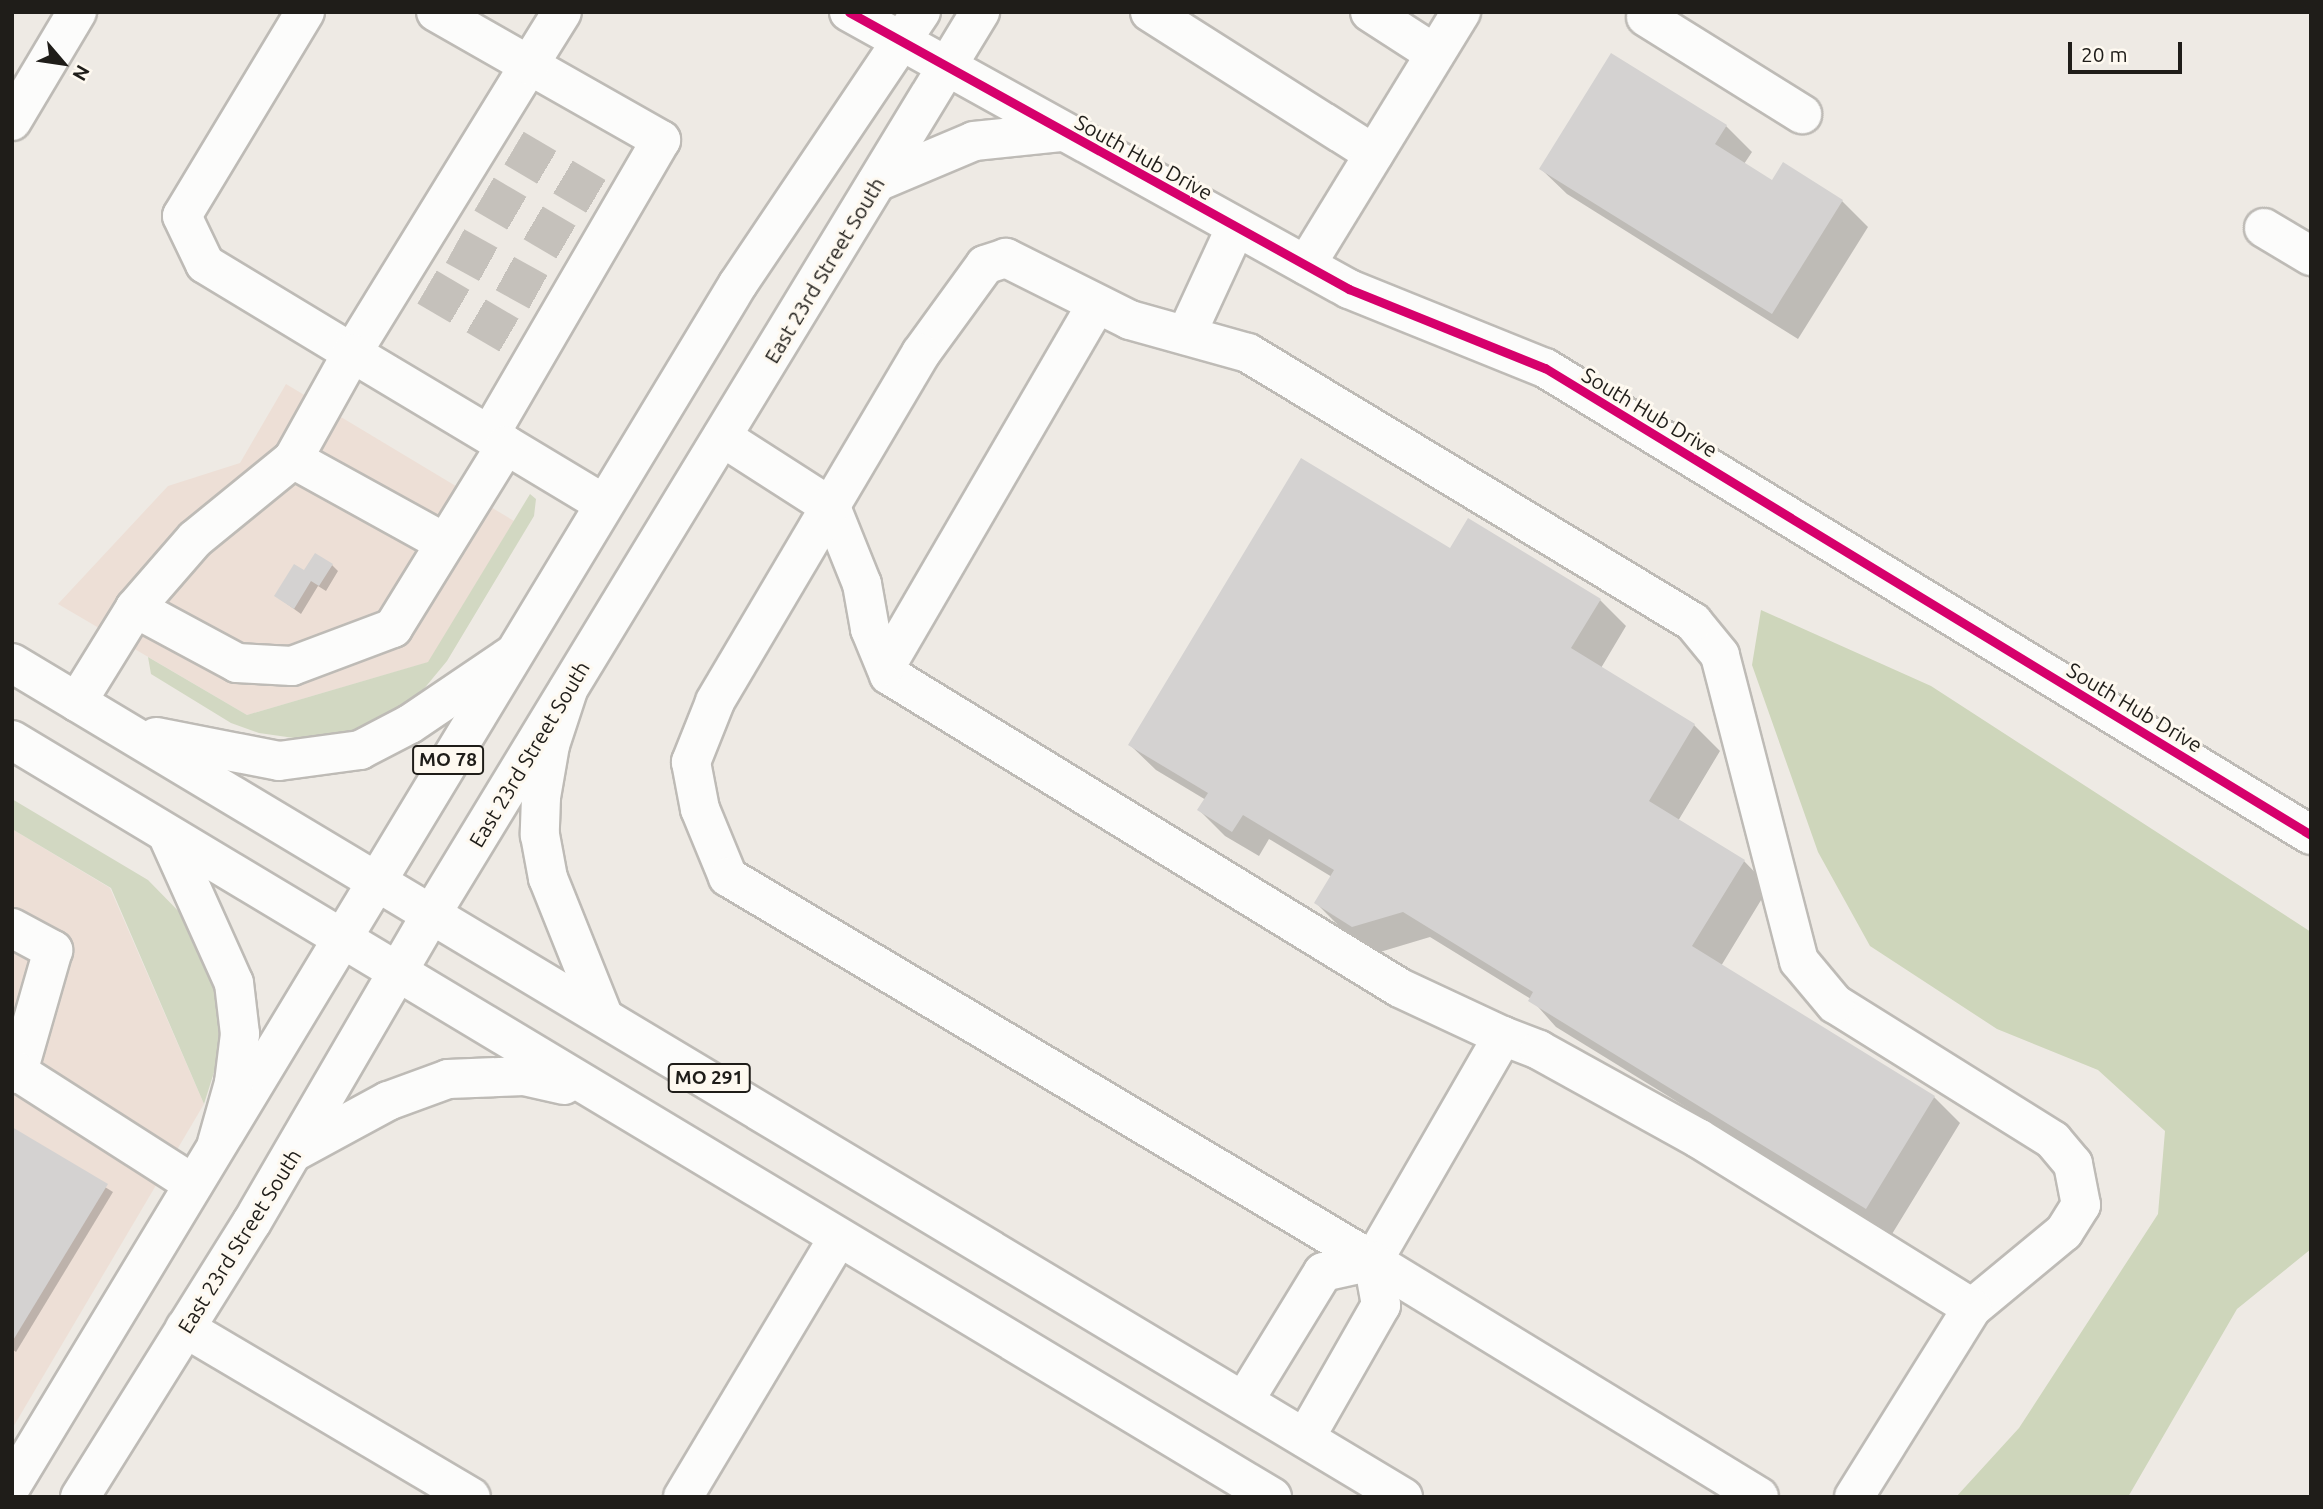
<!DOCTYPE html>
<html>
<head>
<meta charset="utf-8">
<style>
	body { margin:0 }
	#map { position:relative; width:2323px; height:1509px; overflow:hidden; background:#eeeae4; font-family:Ubuntu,sans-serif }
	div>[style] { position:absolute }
	.commercial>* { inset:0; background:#eddfd6 }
	.green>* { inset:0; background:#d2d8c2 }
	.forest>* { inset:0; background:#ced6bb }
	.shadow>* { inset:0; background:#0003 }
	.building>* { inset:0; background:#d4d2d1 }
	.minor-tunnel>* { height:38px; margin-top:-19px; transform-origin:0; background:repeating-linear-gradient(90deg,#c5c1bb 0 38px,transparent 0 57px) }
	.roads { filter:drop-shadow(2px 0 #bebbb6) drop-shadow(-2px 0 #bebbb6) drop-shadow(0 2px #bebbb6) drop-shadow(0 -2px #bebbb6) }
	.minor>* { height:38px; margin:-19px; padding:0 19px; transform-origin:19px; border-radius:19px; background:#fcfcfb }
	.major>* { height:38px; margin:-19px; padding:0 19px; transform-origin:19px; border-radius:19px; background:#fcfcfb }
	.highway>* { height:38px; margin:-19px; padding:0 19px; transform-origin:19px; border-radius:19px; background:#fcfcfb }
	.cycleway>* { height:9px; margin:-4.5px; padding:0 4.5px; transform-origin:4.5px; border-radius:4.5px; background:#d6006c }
	span { translate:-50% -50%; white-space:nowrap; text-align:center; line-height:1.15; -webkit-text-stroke:6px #fef9f0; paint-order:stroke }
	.shield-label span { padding:2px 5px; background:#fef9f0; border:2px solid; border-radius:5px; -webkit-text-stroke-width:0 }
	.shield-label { font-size:19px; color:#1f1d19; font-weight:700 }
	.street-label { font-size:21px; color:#1f1d19 }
	.frame { position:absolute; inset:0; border:14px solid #1f1d19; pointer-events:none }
	.north { position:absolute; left:28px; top:28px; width:70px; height:70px; -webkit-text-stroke:5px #fef9f0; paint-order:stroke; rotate:119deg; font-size:19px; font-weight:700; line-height:28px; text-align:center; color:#1f1d19 }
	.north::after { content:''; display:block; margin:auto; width:24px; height:32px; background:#1f1d19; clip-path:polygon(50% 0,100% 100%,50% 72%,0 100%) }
	.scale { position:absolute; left:2068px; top:42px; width:114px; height:32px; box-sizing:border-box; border:4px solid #1f1d19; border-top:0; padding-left:9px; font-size:21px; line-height:24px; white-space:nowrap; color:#1f1d19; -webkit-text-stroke:5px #fef9f0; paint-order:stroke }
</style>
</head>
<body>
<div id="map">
	<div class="commercial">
		<div style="clip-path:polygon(286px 384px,514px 521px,429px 662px,247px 715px,58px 604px,168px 486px,240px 463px)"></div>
		<div style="clip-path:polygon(12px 829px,110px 888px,204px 1104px,12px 1429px)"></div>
	</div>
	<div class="green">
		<div style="clip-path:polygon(530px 494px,536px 499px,534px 516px,447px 661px,418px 696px,387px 719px,350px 734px,308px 740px,259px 733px,231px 723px,151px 674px,148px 657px,247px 715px,428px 662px)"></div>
		<div style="clip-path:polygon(12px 799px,148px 880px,190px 923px,218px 984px,222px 1047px,204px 1104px,111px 888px,12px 829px)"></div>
	</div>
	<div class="forest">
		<div style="clip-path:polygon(1761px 610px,1931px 686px,2311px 932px,2311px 1249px,2237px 1309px,2128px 1497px,1956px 1497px,2019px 1428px,2158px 1214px,2165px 1131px,2098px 1070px,1997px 1029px,1870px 946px,1818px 852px,1752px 665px)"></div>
	</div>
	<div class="shadow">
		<div style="clip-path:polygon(1726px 126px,1752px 152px,1744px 164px,1773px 182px,1842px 201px,1868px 227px,1798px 339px,1567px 194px,1541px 169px)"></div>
		<div style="clip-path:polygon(1450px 551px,1600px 600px,1626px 626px,1601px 668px,1694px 725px,1720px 751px,1678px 821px,1744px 861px,1769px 887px,1721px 966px,1934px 1097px,1960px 1123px,1892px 1234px,1556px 1027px,1531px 999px,1430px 937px,1380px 952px,1342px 929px,1316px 903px,1332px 877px,1269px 839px,1259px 856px,1225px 836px,1199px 810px,1206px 800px,1156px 770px,1130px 745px)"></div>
		<div style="clip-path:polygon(332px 565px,338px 571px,326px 591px,318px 586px,301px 614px,276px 596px,305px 572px)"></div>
		<div style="clip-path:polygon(12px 1129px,113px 1192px,16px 1352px,12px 1349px)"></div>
	</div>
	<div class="building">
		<div style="clip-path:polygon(1611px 53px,1727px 125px,1715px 144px,1772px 180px,1783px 162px,1843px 200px,1772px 314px,1539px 169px)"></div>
		<div style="clip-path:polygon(1301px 458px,1450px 548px,1468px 518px,1601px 599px,1571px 648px,1695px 724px,1649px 801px,1745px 860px,1692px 946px,1935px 1096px,1866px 1209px,1528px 1001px,1533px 992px,1403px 912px,1352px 927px,1314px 903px,1334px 870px,1243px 815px,1232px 832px,1197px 810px,1208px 793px,1128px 745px)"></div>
		<div style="clip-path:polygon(315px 553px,333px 564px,319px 586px,311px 581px,294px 609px,274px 596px,294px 564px,304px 570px)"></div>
		<div style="clip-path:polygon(12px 1127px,108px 1184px,12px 1342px)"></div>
	</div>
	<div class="minor-tunnel">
		<div style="left:514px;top:148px;width:102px;rotate:30.6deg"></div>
		<div style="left:484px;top:194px;width:101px;rotate:30.4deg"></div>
		<div style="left:455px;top:246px;width:97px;rotate:28.9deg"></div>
		<div style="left:427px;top:287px;width:101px;rotate:30.4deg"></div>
	</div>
	<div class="roads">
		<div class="minor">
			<div style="left:305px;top:12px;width:238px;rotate:121.1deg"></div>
			<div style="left:182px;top:216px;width:53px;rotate:64.4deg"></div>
			<div style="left:205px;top:264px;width:172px;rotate:31.2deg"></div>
			<div style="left:352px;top:353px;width:338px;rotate:-58.4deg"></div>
			<div style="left:529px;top:65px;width:152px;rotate:29.6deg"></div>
			<div style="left:661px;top:140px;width:341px;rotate:120.2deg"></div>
			<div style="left:436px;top:12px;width:107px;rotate:29.7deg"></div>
			<div style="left:529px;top:65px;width:62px;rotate:-58.1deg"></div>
			<div style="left:849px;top:12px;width:572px;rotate:28.99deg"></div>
			<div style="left:1349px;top:289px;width:211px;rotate:22deg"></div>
			<div style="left:1545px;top:368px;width:897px;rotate:31.37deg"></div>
			<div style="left:1150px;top:12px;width:265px;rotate:32.4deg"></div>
			<div style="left:1370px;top:12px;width:77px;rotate:32.9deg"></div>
			<div style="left:1646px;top:17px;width:184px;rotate:31.9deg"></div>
			<div style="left:12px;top:121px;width:127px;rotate:-59.2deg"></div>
			<div style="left:2264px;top:228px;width:55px;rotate:30.8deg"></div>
			<div style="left:1306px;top:265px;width:297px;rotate:-58.5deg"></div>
			<div style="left:1186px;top:335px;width:119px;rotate:-65.2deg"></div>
			<div style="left:722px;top:437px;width:130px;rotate:32.7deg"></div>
			<div style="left:831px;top:507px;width:83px;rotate:68.1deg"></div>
			<div style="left:862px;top:584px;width:46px;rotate:79.9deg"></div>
			<div style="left:870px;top:629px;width:50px;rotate:67.6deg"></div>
			<div style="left:889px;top:675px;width:599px;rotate:31.49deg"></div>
			<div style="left:1400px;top:988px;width:114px;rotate:25deg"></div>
			<div style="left:445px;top:543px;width:174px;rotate:-151.1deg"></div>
			<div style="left:293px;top:459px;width:121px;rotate:-60.9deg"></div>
			<div style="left:352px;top:353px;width:179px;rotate:30.9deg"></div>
			<div style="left:135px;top:608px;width:91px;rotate:-49deg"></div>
			<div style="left:195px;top:539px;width:127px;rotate:-39.2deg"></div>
			<div style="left:886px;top:666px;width:418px;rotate:-59.8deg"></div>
			<div style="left:77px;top:702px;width:110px;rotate:-58.3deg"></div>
			<div style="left:135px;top:608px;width:116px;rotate:28.3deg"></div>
			<div style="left:237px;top:663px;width:55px;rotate:3.1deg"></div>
			<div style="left:292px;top:666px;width:108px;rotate:-20.6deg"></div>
			<div style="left:393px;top:628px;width:215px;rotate:-58.3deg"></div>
			<div style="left:506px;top:445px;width:114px;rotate:31deg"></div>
			<div style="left:12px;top:928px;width:47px;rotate:28.2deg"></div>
			<div style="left:53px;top:950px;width:127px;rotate:106deg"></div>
			<div style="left:12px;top:1074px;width:6px;rotate:-18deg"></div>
			<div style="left:18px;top:1072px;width:208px;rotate:32.6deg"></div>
			<div style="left:1373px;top:1261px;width:260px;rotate:-60deg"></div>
			<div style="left:1503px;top:1036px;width:39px;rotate:21deg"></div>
			<div style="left:1539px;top:1050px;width:182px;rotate:29deg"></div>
			<div style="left:1698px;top:1138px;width:322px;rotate:31.8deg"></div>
			<div style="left:1972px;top:1308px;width:119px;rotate:-39.6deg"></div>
			<div style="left:2064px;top:1232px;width:32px;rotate:-58deg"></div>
			<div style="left:2081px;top:1205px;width:42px;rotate:-101deg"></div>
			<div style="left:2073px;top:1164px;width:31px;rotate:-130deg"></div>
			<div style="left:2053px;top:1140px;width:257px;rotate:-148deg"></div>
			<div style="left:1835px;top:1004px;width:56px;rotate:-129.9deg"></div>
			<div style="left:1799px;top:961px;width:316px;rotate:-104.5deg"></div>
			<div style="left:1720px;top:655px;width:43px;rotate:-129.3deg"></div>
			<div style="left:1693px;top:622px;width:520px;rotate:-148.85deg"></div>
			<div style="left:1248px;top:353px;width:123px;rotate:-164.4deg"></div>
			<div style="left:1130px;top:320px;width:139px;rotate:-153.4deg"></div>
			<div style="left:1006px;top:258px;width:22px;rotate:162deg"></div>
			<div style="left:985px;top:265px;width:109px;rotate:126deg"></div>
			<div style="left:921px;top:353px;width:405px;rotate:120.6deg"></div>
			<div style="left:715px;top:702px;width:65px;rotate:111.8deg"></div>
			<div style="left:691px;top:762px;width:48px;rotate:79.2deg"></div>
			<div style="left:700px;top:809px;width:74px;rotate:67.6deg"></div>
			<div style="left:728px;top:877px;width:751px;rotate:30.77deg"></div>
			<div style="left:1373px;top:1261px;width:452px;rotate:31.4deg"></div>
			<div style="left:185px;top:1328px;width:332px;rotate:30.6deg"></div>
			<div style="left:1244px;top:1401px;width:151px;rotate:-58.5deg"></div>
			<div style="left:1323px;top:1272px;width:51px;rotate:-12.4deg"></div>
			<div style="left:1373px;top:1261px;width:45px;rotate:79.7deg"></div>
			<div style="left:1381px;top:1305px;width:153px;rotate:119.7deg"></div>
			<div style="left:683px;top:1497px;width:302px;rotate:-59.1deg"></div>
			<div style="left:1854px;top:1497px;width:223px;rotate:-58deg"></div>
		</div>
		<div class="major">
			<div style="left:877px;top:182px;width:105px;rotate:-22.9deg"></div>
			<div style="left:974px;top:141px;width:87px;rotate:-5.9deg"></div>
			<div style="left:12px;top:1485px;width:1403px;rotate:-58.85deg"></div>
			<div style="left:738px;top:284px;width:328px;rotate:-56.1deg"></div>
			<div style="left:80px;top:1497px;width:324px;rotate:-58deg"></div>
			<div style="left:252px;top:1222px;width:358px;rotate:-59.8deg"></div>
			<div style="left:432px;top:913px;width:1055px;rotate:-58.69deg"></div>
		</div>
		<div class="highway">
			<div style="left:12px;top:663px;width:1622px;rotate:30.95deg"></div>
			<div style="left:568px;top:690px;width:58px;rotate:108.1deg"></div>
			<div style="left:550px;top:745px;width:53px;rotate:99.8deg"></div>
			<div style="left:541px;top:797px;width:38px;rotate:92deg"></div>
			<div style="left:540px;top:835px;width:44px;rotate:79.5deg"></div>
			<div style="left:548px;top:878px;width:145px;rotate:68.2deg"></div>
			<div style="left:156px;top:737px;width:125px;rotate:11deg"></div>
			<div style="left:279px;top:761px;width:82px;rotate:-7.7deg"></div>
			<div style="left:360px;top:750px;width:56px;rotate:-27.5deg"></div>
			<div style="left:410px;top:724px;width:123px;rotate:-34.1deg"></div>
			<div style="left:12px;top:740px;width:1470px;rotate:31deg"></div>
			<div style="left:167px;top:834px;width:163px;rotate:65.8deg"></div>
			<div style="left:234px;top:983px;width:51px;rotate:83.3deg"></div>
			<div style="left:240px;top:1034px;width:49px;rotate:97deg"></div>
			<div style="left:234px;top:1083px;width:62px;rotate:105.8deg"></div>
			<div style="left:294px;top:1152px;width:107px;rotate:-28.5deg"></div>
			<div style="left:388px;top:1101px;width:64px;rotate:-20.1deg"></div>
			<div style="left:448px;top:1079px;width:76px;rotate:-2.3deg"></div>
			<div style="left:524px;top:1076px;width:41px;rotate:12.7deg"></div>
		</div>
	</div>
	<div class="cycleway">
		<div style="left:849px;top:12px;width:572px;rotate:28.99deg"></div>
		<div style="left:1349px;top:289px;width:211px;rotate:22deg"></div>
		<div style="left:1545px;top:368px;width:897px;rotate:31.37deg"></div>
	</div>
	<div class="shield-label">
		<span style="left:448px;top:760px">MO 78</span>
		<span style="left:709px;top:1078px">MO 291</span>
	</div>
	<div class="street-label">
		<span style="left:1144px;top:157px;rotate:29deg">South Hub Drive</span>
		<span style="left:824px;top:270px;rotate:-59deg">East 23rd Street South</span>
		<span style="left:1650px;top:412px;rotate:31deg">South Hub Drive</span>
		<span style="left:2135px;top:707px;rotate:31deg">South Hub Drive</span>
		<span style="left:529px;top:754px;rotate:-59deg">East 23rd Street South</span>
		<span style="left:239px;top:1241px;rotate:-58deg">East 23rd Street South</span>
	</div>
	<div class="frame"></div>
	<div class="north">N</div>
	<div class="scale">20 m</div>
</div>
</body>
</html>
